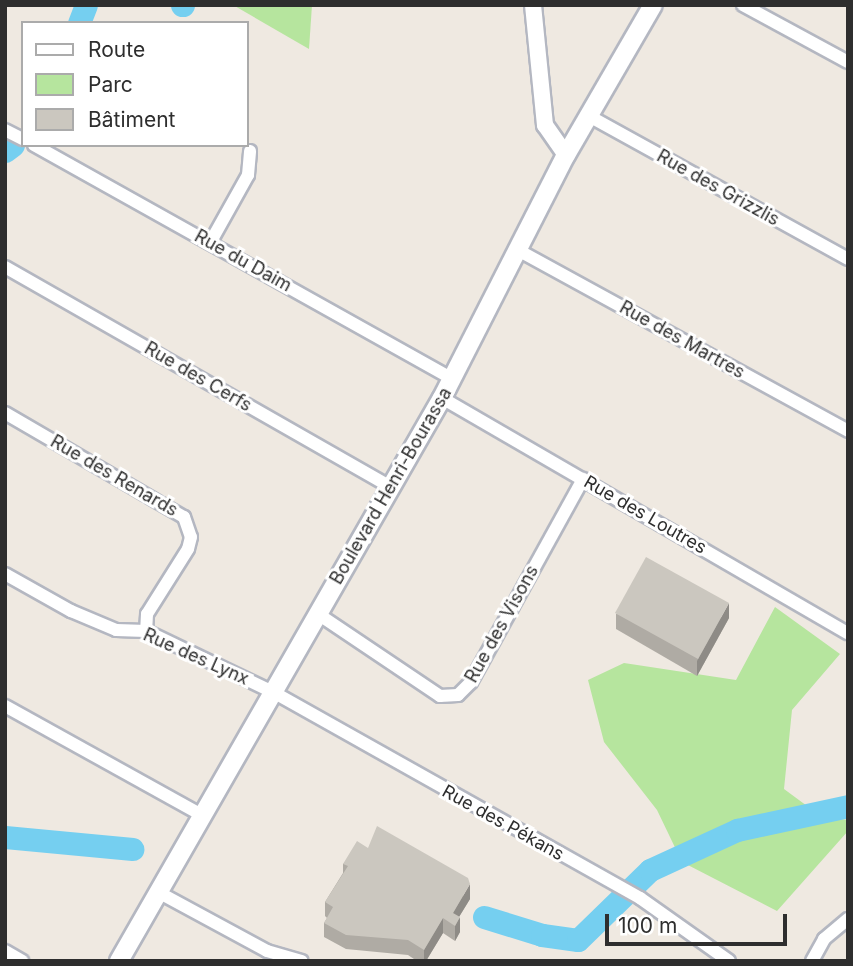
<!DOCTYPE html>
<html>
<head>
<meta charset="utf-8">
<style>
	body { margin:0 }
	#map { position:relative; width:853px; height:966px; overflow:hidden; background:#efe9e1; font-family:Inter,sans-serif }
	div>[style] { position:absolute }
	.green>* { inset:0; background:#b6e59e }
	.river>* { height:23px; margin:-11.5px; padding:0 11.5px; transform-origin:11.5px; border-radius:11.5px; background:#75cff0 }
	.roads { filter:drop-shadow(2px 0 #b4b7c1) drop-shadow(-2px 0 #b4b7c1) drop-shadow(0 2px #b4b7c1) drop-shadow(0 -2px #b4b7c1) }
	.minor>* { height:12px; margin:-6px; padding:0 6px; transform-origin:6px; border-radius:6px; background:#fff }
	.tertiary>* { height:16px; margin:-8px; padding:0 8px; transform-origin:8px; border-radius:8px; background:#fff }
	.secondary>* { height:18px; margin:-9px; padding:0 9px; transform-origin:9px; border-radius:9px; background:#fff }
	.wall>* { inset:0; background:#afaba4 }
	.shaded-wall>* { inset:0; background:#8e8b86 }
	.building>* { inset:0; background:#cbc7bf; transform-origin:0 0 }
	span { translate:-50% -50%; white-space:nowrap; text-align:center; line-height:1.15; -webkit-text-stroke:6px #fff; paint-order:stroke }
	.street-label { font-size:18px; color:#2e2e2e }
	.frame { position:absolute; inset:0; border:7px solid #2e2e2e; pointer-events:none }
	.legend { position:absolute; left:21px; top:21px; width:228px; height:126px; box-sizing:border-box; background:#fff; border:2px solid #ababab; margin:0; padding:9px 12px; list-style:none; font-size:21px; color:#2e2e2e }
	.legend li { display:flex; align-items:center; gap:14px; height:35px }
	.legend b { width:35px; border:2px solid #ababab }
	.scale { position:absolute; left:605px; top:914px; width:182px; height:32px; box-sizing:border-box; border:4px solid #2e2e2e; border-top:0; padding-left:9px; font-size:21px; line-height:24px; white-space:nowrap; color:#2e2e2e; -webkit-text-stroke:5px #fff; paint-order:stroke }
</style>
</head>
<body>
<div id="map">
	<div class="green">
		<div style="clip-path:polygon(233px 5px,312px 5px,309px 49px)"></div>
		<div style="clip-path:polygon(775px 607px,840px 654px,792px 710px,784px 789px,822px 817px,848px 820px,848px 831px,777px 911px,682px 862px,657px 810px,604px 742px,588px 680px,624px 663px,736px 680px)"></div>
	</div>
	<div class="river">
		<div style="left:182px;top:5px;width:1px"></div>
		<div style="left:79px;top:23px;width:19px;rotate:-69deg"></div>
		<div style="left:5px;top:151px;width:10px;rotate:-37deg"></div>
		<div style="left:5px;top:837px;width:128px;rotate:5.4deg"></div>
		<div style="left:484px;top:917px;width:61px;rotate:17.2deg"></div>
		<div style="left:542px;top:935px;width:36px;rotate:8deg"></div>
		<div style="left:578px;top:940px;width:100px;rotate:-44.2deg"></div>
		<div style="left:650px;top:870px;width:96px;rotate:-24.7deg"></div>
		<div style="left:737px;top:830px;width:114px;rotate:-12.2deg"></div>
	</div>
	<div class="roads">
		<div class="minor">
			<div style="left:743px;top:5px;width:119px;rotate:28.5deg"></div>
			<div style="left:589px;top:116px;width:296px;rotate:28.9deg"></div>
			<div style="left:5px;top:130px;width:20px;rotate:27deg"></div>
			<div style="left:34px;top:145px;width:479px;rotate:29.2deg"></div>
			<div style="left:210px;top:243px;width:78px;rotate:-60.8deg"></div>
			<div style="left:248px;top:175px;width:24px;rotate:-85deg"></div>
			<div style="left:516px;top:249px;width:379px;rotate:28.7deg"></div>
			<div style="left:5px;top:267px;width:444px;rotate:29.7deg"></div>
			<div style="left:442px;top:398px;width:469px;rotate:30.1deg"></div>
			<div style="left:5px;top:413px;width:207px;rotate:30.2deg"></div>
			<div style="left:184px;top:517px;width:21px;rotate:71deg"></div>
			<div style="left:191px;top:537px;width:12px;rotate:104deg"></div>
			<div style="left:188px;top:549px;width:77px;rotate:122.2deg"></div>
			<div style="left:147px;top:614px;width:17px;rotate:93deg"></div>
			<div style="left:5px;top:574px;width:76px;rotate:29.3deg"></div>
			<div style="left:71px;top:611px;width:49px;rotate:22.9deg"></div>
			<div style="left:116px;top:630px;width:30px;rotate:2deg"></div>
			<div style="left:146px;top:631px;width:141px;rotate:25.7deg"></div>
			<div style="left:273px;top:692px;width:421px;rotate:29.3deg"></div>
			<div style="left:640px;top:898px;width:109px;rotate:35.3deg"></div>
			<div style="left:318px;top:614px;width:147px;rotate:33.9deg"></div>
			<div style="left:440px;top:696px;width:18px;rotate:-3deg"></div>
			<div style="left:458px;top:695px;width:18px;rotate:-45deg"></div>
			<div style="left:471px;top:682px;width:232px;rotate:-61.1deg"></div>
			<div style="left:5px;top:706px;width:225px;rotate:29deg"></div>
			<div style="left:158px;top:892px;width:124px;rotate:28.4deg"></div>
			<div style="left:267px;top:951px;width:36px;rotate:16deg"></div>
			<div style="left:5px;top:951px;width:20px;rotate:30deg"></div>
			<div style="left:812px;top:961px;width:25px;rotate:-61deg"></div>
			<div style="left:824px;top:939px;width:31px;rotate:-40deg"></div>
		</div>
		<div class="tertiary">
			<div style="left:533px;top:5px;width:121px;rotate:84.3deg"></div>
			<div style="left:545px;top:125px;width:37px;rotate:55deg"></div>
		</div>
		<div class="secondary">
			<div style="left:119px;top:961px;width:649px;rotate:-60.16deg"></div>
			<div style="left:442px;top:398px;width:273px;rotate:-63deg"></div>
			<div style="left:566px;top:155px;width:173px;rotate:-59.9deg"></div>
		</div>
	</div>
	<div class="wall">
		<div style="clip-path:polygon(616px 614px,729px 618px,697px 676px,616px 629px)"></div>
		<div style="clip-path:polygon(368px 848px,470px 899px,459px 917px,460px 932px,455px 941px,443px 933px,426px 961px,417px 961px,408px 955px,346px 949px,324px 937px,324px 923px,327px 918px,325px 916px,325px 902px,343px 873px,343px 864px)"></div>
	</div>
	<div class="shaded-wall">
		<div style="clip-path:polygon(729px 603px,729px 618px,697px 676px,697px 661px)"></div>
		<div style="clip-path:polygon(470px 884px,470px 899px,454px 925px,453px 913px)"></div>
		<div style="clip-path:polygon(460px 917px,460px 932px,455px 941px,455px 926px)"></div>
		<div style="clip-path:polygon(443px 918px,443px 933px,426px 961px,424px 961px,424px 950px)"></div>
	</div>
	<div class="building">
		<div style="left:646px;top:557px;width:95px;height:64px;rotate:29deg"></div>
		<div style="clip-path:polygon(377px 826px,468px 878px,470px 884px,453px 913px,460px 917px,455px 926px,443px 918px,424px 950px,408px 940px,346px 935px,324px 923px,333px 907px,325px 902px,348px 866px,343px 864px,357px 841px,368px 848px)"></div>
	</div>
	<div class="street-label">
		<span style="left:718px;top:188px;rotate:29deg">Rue des Grizzlis</span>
		<span style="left:243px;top:261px;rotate:29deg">Rue du Daim</span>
		<span style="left:682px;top:340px;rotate:29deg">Rue des Martres</span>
		<span style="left:198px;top:377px;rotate:30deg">Rue des Cerfs</span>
		<span style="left:114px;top:476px;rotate:30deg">Rue des Renards</span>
		<span style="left:391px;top:486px;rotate:-60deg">Boulevard Henri-Bourassa</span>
		<span style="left:645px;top:515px;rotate:30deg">Rue des Loutres</span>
		<span style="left:502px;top:624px;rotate:-61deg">Rue des Visons</span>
		<span style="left:196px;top:657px;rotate:24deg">Rue des Lynx</span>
		<span style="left:503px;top:823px;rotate:29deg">Rue des Pékans</span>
	</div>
	<div class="frame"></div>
	<ul class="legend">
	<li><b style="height:9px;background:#fff"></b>Route</li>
	<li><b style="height:19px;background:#b6e59e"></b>Parc</li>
	<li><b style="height:19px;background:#cbc7bf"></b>Bâtiment</li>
	</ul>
	<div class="scale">100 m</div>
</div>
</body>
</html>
